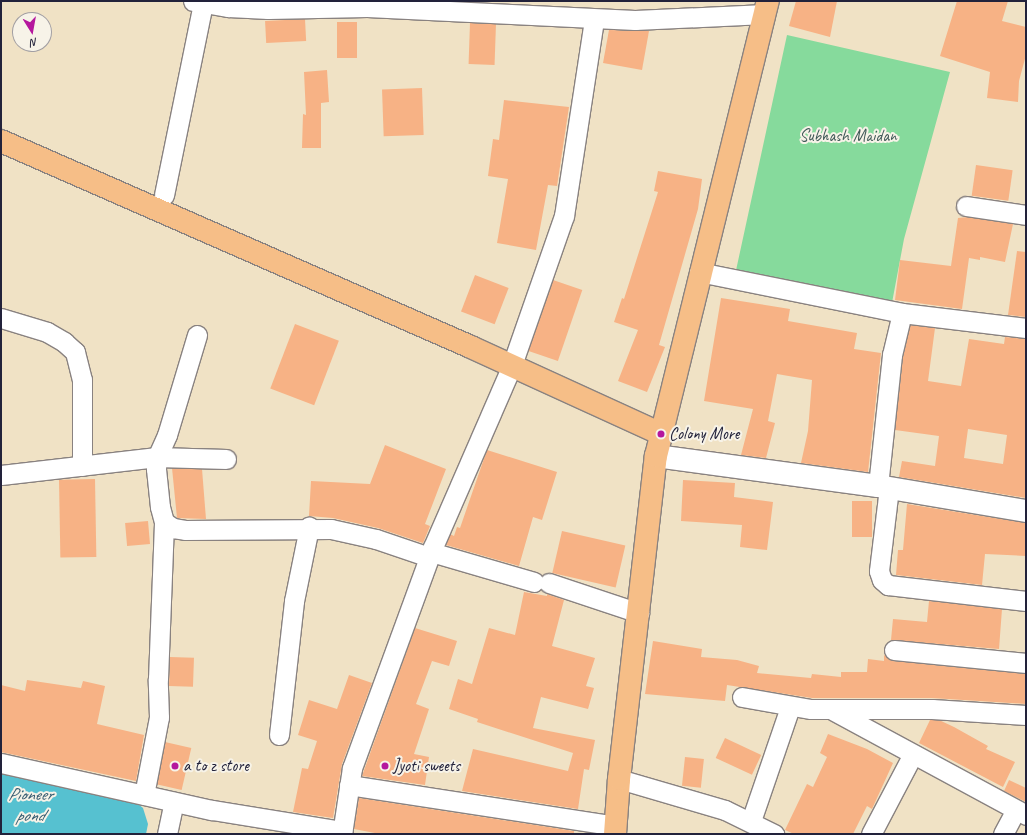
<!DOCTYPE html>
<html>
<head>
<meta charset="utf-8">
<style>
	body { margin:0 }
	#map { position:relative; width:1027px; height:835px; overflow:hidden; background:#f0e2c5; font-family:Caveat,sans-serif }
	div>[style] { position:absolute }
	.green>* { inset:0; background:#86da9c }
	.water>* { inset:0; background:#56c1d0 }
	.building>* { inset:0; background:#f7b285; transform-origin:0 0 }
	.roads { filter:drop-shadow(1px 0 #898280) drop-shadow(-1px 0 #898280) drop-shadow(0 1px #898280) drop-shadow(0 -1px #898280) }
	.minor>* { height:19px; margin:-9.5px; padding:0 9.5px; transform-origin:9.5px; border-radius:9.5px; background:#fff }
	.tertiary>* { height:22px; margin:-11px; padding:0 11px; transform-origin:11px; border-radius:11px; background:#fff }
	.primary>* { height:22px; margin:-11px; padding:0 11px; transform-origin:11px; border-radius:11px; background:#f6be87 }
	.trunk>* { height:22px; margin:-11px; padding:0 11px; transform-origin:11px; border-radius:11px; background:#f6be87 }
	.dots>* { width:11px; height:11px; translate:-50% -50%; box-sizing:border-box; border:2px solid #f7f3e8; border-radius:50% }
	span { translate:-50% -50%; white-space:nowrap; text-align:center; line-height:1.15; -webkit-text-stroke:4px #f7f3e8; paint-order:stroke }
	.park-label { font-size:17px; color:#405958 }
	.poi-label { font-size:17px; color:#22223b }
	.left { translate:0 -50%; text-align:left }
	.water-label { font-size:18px; color:#345a6f; font-style:italic }
	.frame { position:absolute; inset:0; border:2px solid #22223b; pointer-events:none }
	.north { position:absolute; left:12px; top:12px; width:40px; height:40px; box-sizing:border-box; background:#f7f3e8; border:1px solid #a29fa3; border-radius:50%; rotate:169deg; font-size:11px; font-weight:700; line-height:16px; text-align:center; color:#22223b }
	.north::after { content:''; display:block; margin:auto; width:14px; height:18px; background:#b5179e; clip-path:polygon(50% 0,100% 100%,50% 72%,0 100%) }
</style>
</head>
<body>
<div id="map">
	<div class="green">
		<div style="clip-path:polygon(787px 35px,950px 72px,904px 239px,891px 308px,735px 275px)"></div>
	</div>
	<div class="water">
		<div style="clip-path:polygon(1px 769px,132px 799px,143px 808px,148px 824px,146px 834px,1px 834px)"></div>
	</div>
	<div class="building">
		<div style="clip-path:polygon(796px 1px,837px 1px,830px 37px,789px 26px)"></div>
		<div style="clip-path:polygon(957px 1px,1008px 1px,1002px 21px,1026px 27px,1026px 55px,1019px 81px,1018px 102px,987px 98px,990px 72px,940px 56px)"></div>
		<div style="left:305px;top:19px;width:22px;height:40px;rotate:87deg"></div>
		<div style="left:337px;top:22px;width:20px;height:36px"></div>
		<div style="left:470px;top:23px;width:26px;height:41px;rotate:2deg"></div>
		<div style="clip-path:polygon(609px 30px,649px 31px,642px 70px,603px 63px)"></div>
		<div style="clip-path:polygon(327px 70px,329px 102px,321px 103px,321px 148px,302px 148px,303px 114px,306px 115px,304px 72px)"></div>
		<div style="left:422px;top:88px;width:47px;height:40px;rotate:88deg"></div>
		<div style="clip-path:polygon(504px 100px,569px 107px,557px 186px,548px 185px,536px 250px,497px 243px,508px 179px,488px 176px,493px 139px,499px 140px)"></div>
		<div style="left:976px;top:165px;width:37px;height:31px;rotate:8deg"></div>
		<div style="clip-path:polygon(658px 171px,702px 179px,698px 209px,659px 345px,665px 347px,647px 392px,618px 381px,638px 330px,614px 322px,622px 298px,624px 299px,658px 192px,654px 191px)"></div>
		<div style="clip-path:polygon(968px 217px,1013px 224px,1005px 262px,980px 257px,980px 260px,969px 258px,962px 309px,895px 300px,900px 260px,951px 266px,958px 218px)"></div>
		<div style="clip-path:polygon(1017px 251px,1026px 252px,1026px 317px,1008px 315px)"></div>
		<div style="left:475px;top:275px;width:36px;height:39px;rotate:21deg"></div>
		<div style="left:553px;top:280px;width:31px;height:75px;rotate:19deg"></div>
		<div style="clip-path:polygon(721px 298px,790px 309px,788px 321px,857px 333px,854px 349px,881px 353px,868px 472px,801px 463px,808px 431px,812px 380px,777px 374px,768px 421px,775px 423px,766px 458px,741px 455px,753px 409px,704px 401px)"></div>
		<div style="left:295px;top:324px;width:47px;height:69px;rotate:21deg"></div>
		<div style="clip-path:polygon(evenodd,910px 325px,935px 328px,928px 381px,961px 386px,969px 339px,1004px 344px,1005px 337px,1026px 339px,1026px 498px,899px 477px,902px 461px,935px 466px,939px 436px,895px 430px,903px 357px,910px 325px,968px 429px,1007px 435px,1003px 464px,964px 458px,968px 429px)"></div>
		<div style="clip-path:polygon(385px 445px,446px 469px,425px 524px,430px 526px,423px 543px,378px 528px,333px 518px,309px 516px,311px 481px,370px 484px)"></div>
		<div style="clip-path:polygon(487px 450px,557px 472px,542px 520px,533px 517px,519px 566px,446px 545px,450px 534px,454px 536px,457px 527px,460px 528px)"></div>
		<div style="clip-path:polygon(172px 468px,202px 469px,206px 519px,177px 518px)"></div>
		<div style="left:95px;top:479px;width:78px;height:36px;rotate:89deg"></div>
		<div style="clip-path:polygon(683px 480px,735px 483px,734px 497px,773px 502px,767px 550px,740px 547px,742px 525px,681px 521px)"></div>
		<div style="left:852px;top:501px;width:20px;height:36px"></div>
		<div style="clip-path:polygon(907px 504px,1026px 523px,1026px 556px,985px 554px,982px 585px,896px 575px,898px 550px,903px 550px)"></div>
		<div style="left:148px;top:521px;width:23px;height:23px;rotate:85deg"></div>
		<div style="left:562px;top:531px;width:65px;height:43px;rotate:13deg"></div>
		<div style="clip-path:polygon(524px 592px,547px 596px,547px 594px,564px 600px,552px 646px,595px 658px,586px 686px,594px 688px,588px 709px,541px 697px,533px 728px,595px 740px,589px 770px,584px 769px,578px 809px,462px 791px,473px 749px,568px 771px,573px 753px,477px 722px,478px 719px,449px 709px,458px 679px,472px 684px,489px 628px,515px 635px)"></div>
		<div style="clip-path:polygon(929px 601px,1002px 609px,999px 649px,891px 640px,893px 619px,927px 622px)"></div>
		<div style="clip-path:polygon(415px 628px,457px 641px,449px 666px,432px 661px,416px 704px,429px 709px,414px 754px,429px 757px,425px 785px,362px 776px)"></div>
		<div style="clip-path:polygon(653px 641px,702px 649px,701px 657px,737px 660px,759px 666px,757px 673px,811px 678px,812px 674px,841px 677px,841px 672px,867px 672px,868px 659px,884px 661px,884px 655px,893px 661px,1026px 674px,1026px 704px,932px 698px,812px 698px,727px 685px,725px 701px,645px 694px)"></div>
		<div style="left:170px;top:657px;width:24px;height:29px;rotate:2deg"></div>
		<div style="clip-path:polygon(349px 675px,372px 683px,342px 764px,333px 818px,293px 812px,302px 768px,308px 769px,317px 741px,298px 735px,309px 700px,337px 709px)"></div>
		<div style="clip-path:polygon(27px 680px,81px 688px,83px 681px,105px 686px,97px 724px,144px 735px,136px 781px,1px 752px,1px 685px,25px 691px)"></div>
		<div style="clip-path:polygon(930px 720px,939px 720px,954px 727px,988px 746px,986px 749px,1015px 762px,1003px 787px,919px 743px)"></div>
		<div style="clip-path:polygon(828px 734px,867px 749px,893px 763px,872px 809px,867px 806px,853px 834px,794px 834px,785px 830px,807px 784px,813px 787px,827px 757px,820px 753px)"></div>
		<div style="left:725px;top:738px;width:40px;height:22px;rotate:25deg"></div>
		<div style="left:165px;top:742px;width:27px;height:43px;rotate:13deg"></div>
		<div style="left:685px;top:757px;width:19px;height:29px;rotate:6deg"></div>
		<div style="clip-path:polygon(1009px 780px,1026px 788px,1026px 802px,1004px 791px)"></div>
		<div style="clip-path:polygon(359px 798px,574px 831px,574px 834px,380px 834px,354px 829px)"></div>
	</div>
	<div class="roads">
		<div class="minor">
			<div style="left:193px;top:1px;width:36px;rotate:10deg"></div>
			<div style="left:228px;top:7px;width:40px;rotate:2.9deg"></div>
			<div style="left:268px;top:9px;width:99px;rotate:-1.2deg"></div>
			<div style="left:367px;top:7px;width:268px;rotate:2.8deg"></div>
			<div style="left:635px;top:20px;width:130px;rotate:-2.6deg"></div>
			<div style="left:164px;top:195px;width:195px;rotate:-78.5deg"></div>
			<div style="left:966px;top:206px;width:61px;rotate:8.5deg"></div>
			<div style="left:699px;top:272px;width:207px;rotate:11.4deg"></div>
			<div style="left:902px;top:313px;width:125px;rotate:6.9deg"></div>
			<div style="left:1px;top:318px;width:48px;rotate:16.9deg"></div>
			<div style="left:47px;top:332px;width:20px;rotate:30deg"></div>
			<div style="left:64px;top:342px;width:15px;rotate:42deg"></div>
			<div style="left:75px;top:352px;width:29px;rotate:76deg"></div>
			<div style="left:82px;top:380px;width:86px;rotate:90deg"></div>
			<div style="left:197px;top:335px;width:104px;rotate:106.7deg"></div>
			<div style="left:167px;top:435px;width:24px;rotate:114deg"></div>
			<div style="left:157px;top:457px;width:12px;rotate:95deg"></div>
			<div style="left:156px;top:469px;width:38px;rotate:84deg"></div>
			<div style="left:160px;top:507px;width:16px;rotate:75deg"></div>
			<div style="left:164px;top:522px;width:11px;rotate:34deg"></div>
			<div style="left:173px;top:528px;width:12px;rotate:9deg"></div>
			<div style="left:185px;top:530px;width:146px;rotate:-0.4deg"></div>
			<div style="left:331px;top:529px;width:46px;rotate:12.5deg"></div>
			<div style="left:376px;top:539px;width:56px;rotate:18.8deg"></div>
			<div style="left:1px;top:475px;width:157px;rotate:-6.6deg"></div>
			<div style="left:157px;top:457px;width:69px;rotate:1.7deg"></div>
			<div style="left:878px;top:486px;width:132px;rotate:-83.9deg"></div>
			<div style="left:892px;top:355px;width:43px;rotate:-76.6deg"></div>
			<div style="left:889px;top:488px;width:84px;rotate:96.9deg"></div>
			<div style="left:879px;top:571px;width:9px;rotate:72deg"></div>
			<div style="left:882px;top:580px;width:8px;rotate:40deg"></div>
			<div style="left:888px;top:585px;width:139px;rotate:6.6deg"></div>
			<div style="left:431px;top:552px;width:107px;rotate:16.2deg"></div>
			<div style="left:549px;top:583px;width:95px;rotate:18.4deg"></div>
			<div style="left:894px;top:650px;width:133px;rotate:5.6deg"></div>
			<div style="left:742px;top:697px;width:70px;rotate:9.9deg"></div>
			<div style="left:811px;top:709px;width:121px"></div>
			<div style="left:932px;top:709px;width:94px;rotate:3.7deg"></div>
			<div style="left:834px;top:711px;width:218px;rotate:28.4deg"></div>
			<div style="left:279px;top:735px;width:135px;rotate:-83.6deg"></div>
			<div style="left:294px;top:601px;width:76px;rotate:-78.5deg"></div>
			<div style="left:1px;top:763px;width:216px;rotate:12.6deg"></div>
			<div style="left:212px;top:810px;width:132px;rotate:9.2deg"></div>
			<div style="left:619px;top:779px;width:110px;rotate:16.3deg"></div>
			<div style="left:725px;top:810px;width:55px;rotate:26.1deg"></div>
			<div style="left:349px;top:785px;width:270px;rotate:8.7deg"></div>
			<div style="left:144px;top:795px;width:79px;rotate:-79.1deg"></div>
			<div style="left:159px;top:717px;width:38px;rotate:-92deg"></div>
			<div style="left:158px;top:679px;width:157px;rotate:-87.8deg"></div>
			<div style="left:751px;top:821px;width:120px;rotate:-71.1deg"></div>
			<div style="left:167px;top:834px;width:33px;rotate:-78deg"></div>
			<div style="left:342px;top:834px;width:67px;rotate:-81.4deg"></div>
			<div style="left:352px;top:768px;width:235px;rotate:-69.9deg"></div>
			<div style="left:433px;top:547px;width:198px;rotate:-66.5deg"></div>
			<div style="left:512px;top:365px;width:158px;rotate:-70.8deg"></div>
			<div style="left:564px;top:216px;width:199px;rotate:-81.3deg"></div>
			<div style="left:871px;top:834px;width:90px;rotate:-62.3deg"></div>
			<div style="left:1003px;top:834px;width:27px;rotate:-62deg"></div>
		</div>
		<div class="tertiary">
			<div style="left:656px;top:456px;width:224px;rotate:7.7deg"></div>
			<div style="left:878px;top:486px;width:150px;rotate:9.6deg"></div>
		</div>
		<div class="primary">
			<div style="left:1px;top:141px;width:513px;rotate:23.67deg"></div>
			<div style="left:471px;top:347px;width:209px;rotate:24.6deg"></div>
		</div>
		<div class="trunk">
			<div style="left:615px;top:834px;width:55px;rotate:-85.8deg"></div>
			<div style="left:619px;top:779px;width:325px;rotate:-83.5deg"></div>
			<div style="left:656px;top:456px;width:469px;rotate:-76.2deg"></div>
		</div>
	</div>
	<div class="dots">
		<div style="left:661px;top:434px;background:#b5179e"></div>
		<div style="left:175px;top:766px;background:#b5179e"></div>
		<div style="left:385px;top:766px;background:#b5179e"></div>
	</div>
	<div class="park-label">
		<span style="left:848px;top:136px">Subhash Maidan</span>
	</div>
	<div class="poi-label">
		<span class="left" style="left:669px;top:434px">Colony More</span>
		<span class="left" style="left:183px;top:766px">a to z store</span>
		<span class="left" style="left:393px;top:766px">Jyoti sweets</span>
	</div>
	<div class="water-label">
		<span style="left:30px;top:805px">Pioneer<br>pond</span>
	</div>
	<div class="frame"></div>
	<div class="north">N</div>
</div>
</body>
</html>
